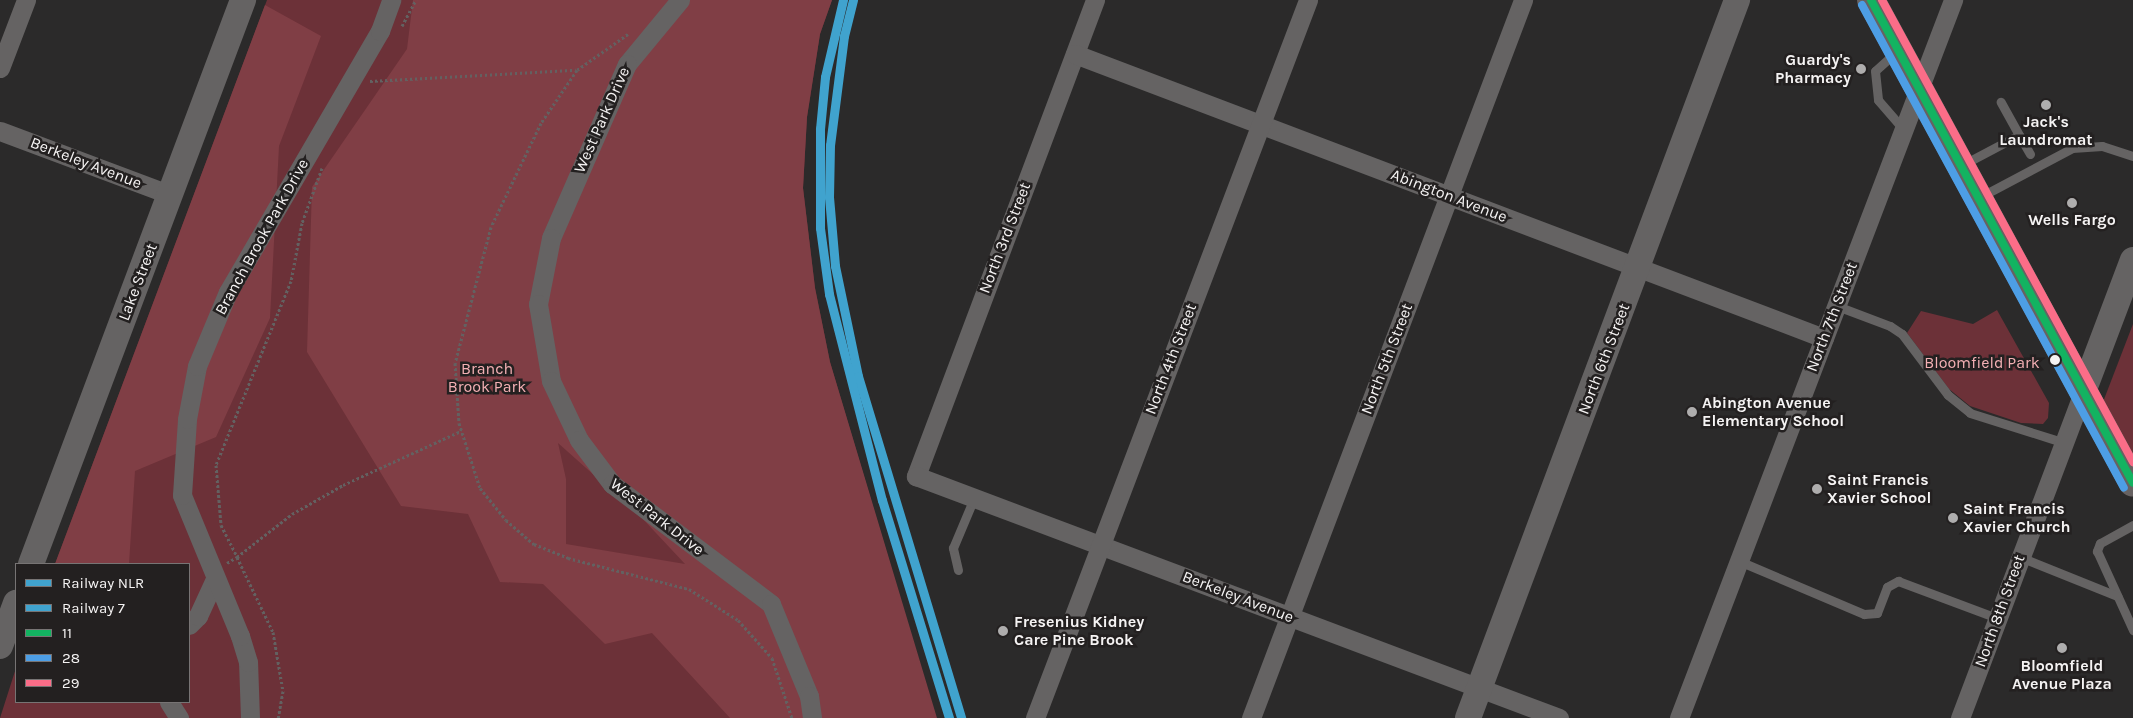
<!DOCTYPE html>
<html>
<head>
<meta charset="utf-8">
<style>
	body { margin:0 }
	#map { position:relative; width:2133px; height:718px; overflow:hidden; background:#2b2a2a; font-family:Karla,sans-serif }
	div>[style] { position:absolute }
	.green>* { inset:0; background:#6c3138 }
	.forest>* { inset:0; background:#803e45 }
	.path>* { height:3px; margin-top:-1.5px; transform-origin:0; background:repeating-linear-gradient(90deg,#636161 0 2.5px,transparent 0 5px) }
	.lane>* { height:9px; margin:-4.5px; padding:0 4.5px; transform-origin:4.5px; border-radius:4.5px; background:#656363 }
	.street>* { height:19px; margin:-9.5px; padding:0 9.5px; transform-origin:9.5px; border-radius:9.5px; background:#656363 }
	.secondary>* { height:26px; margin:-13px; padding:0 13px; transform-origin:13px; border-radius:13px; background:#656363 }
	.primary>* { height:28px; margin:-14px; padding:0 14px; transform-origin:14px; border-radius:14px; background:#676262 }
	.bus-1>* { height:8px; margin:-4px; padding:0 4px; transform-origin:4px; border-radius:4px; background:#13b361 }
	.bus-2>* { height:8px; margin:-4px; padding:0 4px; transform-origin:4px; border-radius:4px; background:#4d9ee5 }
	.bus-3>* { height:8px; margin:-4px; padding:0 4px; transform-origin:4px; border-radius:4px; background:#fb6d88 }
	.rail-1>* { height:9px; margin:-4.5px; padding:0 4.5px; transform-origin:4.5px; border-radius:4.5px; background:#40a3ce }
	.rail-2>* { height:9px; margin:-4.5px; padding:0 4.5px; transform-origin:4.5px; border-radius:4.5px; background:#40a3ce }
	.dots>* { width:14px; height:14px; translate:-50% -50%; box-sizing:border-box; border:2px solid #232020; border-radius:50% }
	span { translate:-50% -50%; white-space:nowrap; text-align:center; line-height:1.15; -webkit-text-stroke:5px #232020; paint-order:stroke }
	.poi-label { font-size:16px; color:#f5f3f3; font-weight:700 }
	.right { translate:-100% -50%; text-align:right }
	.left { translate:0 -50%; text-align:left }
	.street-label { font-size:16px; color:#f5f3f3 }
	.park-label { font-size:16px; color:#f4b0b4 }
	.legend { position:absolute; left:15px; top:563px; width:175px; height:140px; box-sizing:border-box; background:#232020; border:1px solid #777474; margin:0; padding:6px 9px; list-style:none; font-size:15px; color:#f5f3f3 }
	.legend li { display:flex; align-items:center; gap:10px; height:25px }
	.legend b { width:25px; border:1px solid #777474 }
</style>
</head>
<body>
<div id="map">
	<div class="green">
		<div style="clip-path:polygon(267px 0,832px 0,820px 34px,807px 117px,803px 188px,815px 288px,830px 362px,936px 718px,0 718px,16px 668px,16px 702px,189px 702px,189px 564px,55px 564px)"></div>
		<div style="clip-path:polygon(1997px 310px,2049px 403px,2048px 418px,2043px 424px,2021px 423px,1970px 406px,1949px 389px,1907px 333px,1921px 311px,1973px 324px)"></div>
		<div style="clip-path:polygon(2133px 324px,2133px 478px,2103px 402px)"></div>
	</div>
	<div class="forest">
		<div style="clip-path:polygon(evenodd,413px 0,832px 0,820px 34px,807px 117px,803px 188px,815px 288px,830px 362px,937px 718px,730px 718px,652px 633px,605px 644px,543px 584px,500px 582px,468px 514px,401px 506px,307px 352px,312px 187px,407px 49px,413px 0,558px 443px,641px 517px,685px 564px,566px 544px,566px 479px,558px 443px)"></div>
		<div style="clip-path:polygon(265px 5px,321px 36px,279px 146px,270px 318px,216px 437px,135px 471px,129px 564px,55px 564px)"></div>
	</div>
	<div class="path">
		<div style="left:402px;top:26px;width:30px;rotate:-62deg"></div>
		<div style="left:628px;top:34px;width:62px;rotate:144.8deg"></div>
		<div style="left:577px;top:70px;width:64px;rotate:124.2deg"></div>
		<div style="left:541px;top:123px;width:115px;rotate:115.7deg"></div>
		<div style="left:491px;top:227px;width:141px;rotate:104.8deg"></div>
		<div style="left:455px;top:363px;width:60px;rotate:86.2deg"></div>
		<div style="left:459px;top:423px;width:68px;rotate:72.1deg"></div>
		<div style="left:480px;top:488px;width:41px;rotate:50.9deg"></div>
		<div style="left:506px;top:520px;width:37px;rotate:41deg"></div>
		<div style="left:534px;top:544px;width:37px;rotate:22deg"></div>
		<div style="left:568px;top:558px;width:125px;rotate:14.4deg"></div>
		<div style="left:689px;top:589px;width:58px;rotate:32.3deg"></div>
		<div style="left:738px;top:620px;width:51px;rotate:48.2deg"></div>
		<div style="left:772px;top:658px;width:63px;rotate:71.6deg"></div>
		<div style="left:370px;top:81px;width:206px;rotate:-3.1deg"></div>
		<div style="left:322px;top:168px;width:59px;rotate:110deg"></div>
		<div style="left:302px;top:223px;width:59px;rotate:100.7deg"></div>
		<div style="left:291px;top:281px;width:199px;rotate:112.2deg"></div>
		<div style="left:216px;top:465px;width:60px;rotate:85.2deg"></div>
		<div style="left:221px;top:525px;width:36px;rotate:63deg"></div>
		<div style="left:237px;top:557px;width:70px;rotate:-38deg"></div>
		<div style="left:292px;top:514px;width:59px;rotate:-29.6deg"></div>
		<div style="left:343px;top:485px;width:130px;rotate:-24.6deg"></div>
		<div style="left:227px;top:563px;width:12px;rotate:-31deg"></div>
		<div style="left:237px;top:557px;width:83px;rotate:64.4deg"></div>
		<div style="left:273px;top:632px;width:60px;rotate:80.4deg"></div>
		<div style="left:283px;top:691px;width:27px;rotate:100deg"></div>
	</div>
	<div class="lane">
		<div style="left:1896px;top:52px;width:28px;rotate:138deg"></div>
		<div style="left:1875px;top:71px;width:29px;rotate:84deg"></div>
		<div style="left:1878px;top:100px;width:40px;rotate:49deg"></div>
		<div style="left:2019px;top:135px;width:22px;rotate:60deg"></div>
		<div style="left:1964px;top:164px;width:62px;rotate:-27.8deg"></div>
		<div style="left:2019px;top:135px;width:38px;rotate:-119deg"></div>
		<div style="left:1980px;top:197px;width:104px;rotate:-28deg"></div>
		<div style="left:2072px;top:148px;width:30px;rotate:-4deg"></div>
		<div style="left:2102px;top:146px;width:33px;rotate:18deg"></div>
		<div style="left:1837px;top:306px;width:57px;rotate:20.7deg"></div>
		<div style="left:1890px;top:326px;width:14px;rotate:34deg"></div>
		<div style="left:1902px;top:334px;width:76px;rotate:53deg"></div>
		<div style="left:1948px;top:395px;width:28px;rotate:39deg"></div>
		<div style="left:1970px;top:413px;width:96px;rotate:17.5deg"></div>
		<div style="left:2133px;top:525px;width:38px;rotate:151deg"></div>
		<div style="left:2100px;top:543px;width:9px;rotate:111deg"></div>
		<div style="left:2097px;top:551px;width:87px;rotate:65.5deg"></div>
		<div style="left:2020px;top:557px;width:105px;rotate:21.9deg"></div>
		<div style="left:1739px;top:561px;width:136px;rotate:23deg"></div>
		<div style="left:1864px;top:614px;width:13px;rotate:-4deg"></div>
		<div style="left:1877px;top:613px;width:28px;rotate:-69deg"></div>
		<div style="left:1887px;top:587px;width:13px;rotate:-29deg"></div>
		<div style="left:1898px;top:581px;width:106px;rotate:20.5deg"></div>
		<div style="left:958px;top:570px;width:23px;rotate:-103deg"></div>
		<div style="left:953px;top:548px;width:54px;rotate:-67.2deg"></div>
	</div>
	<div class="street">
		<div style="left:680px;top:0;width:83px;rotate:129.6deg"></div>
		<div style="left:627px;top:64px;width:190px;rotate:113.6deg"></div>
		<div style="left:551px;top:238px;width:67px;rotate:101.1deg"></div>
		<div style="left:538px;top:304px;width:78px;rotate:80.4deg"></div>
		<div style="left:551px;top:381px;width:65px;rotate:64.6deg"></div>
		<div style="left:579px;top:440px;width:55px;rotate:53.1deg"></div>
		<div style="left:612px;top:484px;width:199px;rotate:37deg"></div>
		<div style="left:771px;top:604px;width:100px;rotate:67.6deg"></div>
		<div style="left:809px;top:696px;width:22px;rotate:82deg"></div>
		<div style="left:1095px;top:0;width:509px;rotate:110.61deg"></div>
		<div style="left:916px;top:476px;width:687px;rotate:20.62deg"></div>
		<div style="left:1075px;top:54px;width:801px;rotate:20.77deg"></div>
		<div style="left:0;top:68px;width:73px;rotate:-69.1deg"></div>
		<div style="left:0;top:131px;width:183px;rotate:20.5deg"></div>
		<div style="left:189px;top:625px;width:13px;rotate:-45deg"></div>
		<div style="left:198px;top:616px;width:41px;rotate:-65.3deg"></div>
		<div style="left:169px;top:702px;width:19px;rotate:58deg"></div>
		<div style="left:250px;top:718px;width:56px;rotate:-92deg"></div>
		<div style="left:248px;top:662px;width:27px;rotate:-107deg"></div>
		<div style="left:240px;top:636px;width:152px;rotate:-112.4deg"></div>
		<div style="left:182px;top:495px;width:76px;rotate:-86.2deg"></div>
		<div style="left:187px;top:419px;width:54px;rotate:-79.3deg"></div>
		<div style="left:197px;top:366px;width:80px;rotate:-67.3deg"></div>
		<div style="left:228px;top:292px;width:302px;rotate:-59.8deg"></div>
		<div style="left:380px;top:31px;width:33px;rotate:-70deg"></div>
		<div style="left:1035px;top:718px;width:768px;rotate:-69.18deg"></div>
		<div style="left:1251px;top:718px;width:768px;rotate:-69.25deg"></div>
		<div style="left:1679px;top:718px;width:769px;rotate:-69.11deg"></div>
		<div style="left:1960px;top:718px;width:348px;rotate:-69.3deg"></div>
	</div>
	<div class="secondary">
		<div style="left:2083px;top:392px;width:141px;rotate:-69.3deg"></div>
		<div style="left:31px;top:564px;width:603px;rotate:-69.4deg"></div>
		<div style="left:0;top:646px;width:46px;rotate:-69.6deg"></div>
		<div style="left:1468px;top:718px;width:767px;rotate:-69.46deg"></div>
	</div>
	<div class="primary">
		<div style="left:1871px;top:0;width:549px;rotate:61.52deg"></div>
	</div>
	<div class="bus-1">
		<div style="left:1871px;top:0;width:549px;rotate:61.52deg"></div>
	</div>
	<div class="bus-2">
		<div style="left:1862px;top:5px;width:549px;rotate:61.52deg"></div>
	</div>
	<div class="bus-3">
		<div style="left:1882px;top:0;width:526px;rotate:61.49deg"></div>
	</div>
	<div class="rail-1">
		<div style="left:853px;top:0;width:37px;rotate:104deg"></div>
		<div style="left:844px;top:36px;width:110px;rotate:97.3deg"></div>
		<div style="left:830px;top:145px;width:52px;rotate:91.1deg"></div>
		<div style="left:829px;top:197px;width:69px;rotate:85deg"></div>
		<div style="left:835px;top:266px;width:112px;rotate:78.2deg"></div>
		<div style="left:858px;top:376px;width:357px;rotate:73.2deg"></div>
	</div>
	<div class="rail-2">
		<div style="left:843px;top:0;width:79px;rotate:103.2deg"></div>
		<div style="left:825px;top:77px;width:52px;rotate:95.5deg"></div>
		<div style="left:820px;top:129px;width:99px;rotate:90deg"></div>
		<div style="left:820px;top:228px;width:67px;rotate:82.2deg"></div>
		<div style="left:829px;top:294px;width:213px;rotate:75.6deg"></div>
		<div style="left:882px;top:500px;width:228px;rotate:72.9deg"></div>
	</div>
	<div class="dots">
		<div style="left:1861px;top:69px;background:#aeadad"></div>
		<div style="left:2046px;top:105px;background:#aeadad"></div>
		<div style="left:2072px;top:203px;background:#aeadad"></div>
		<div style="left:2055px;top:360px;background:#f5f3f3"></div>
		<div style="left:1692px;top:412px;background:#aeadad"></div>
		<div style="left:1817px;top:489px;background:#aeadad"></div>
		<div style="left:1953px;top:518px;background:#aeadad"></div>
		<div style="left:1003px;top:631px;background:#aeadad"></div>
		<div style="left:2062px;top:648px;background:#aeadad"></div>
	</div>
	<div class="poi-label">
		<span class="right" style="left:1851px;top:69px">Guardy's<br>Pharmacy</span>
		<span style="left:2046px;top:131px">Jack's<br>Laundromat</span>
		<span style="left:2072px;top:220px">Wells Fargo</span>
		<span class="left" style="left:1702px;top:412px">Abington Avenue<br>Elementary School</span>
		<span class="left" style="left:1827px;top:489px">Saint Francis<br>Xavier School</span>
		<span class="left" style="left:1963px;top:518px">Saint Francis<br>Xavier Church</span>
		<span class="left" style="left:1014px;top:631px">Fresenius Kidney<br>Care Pine Brook</span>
		<span style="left:2062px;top:675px">Bloomfield<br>Avenue Plaza</span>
	</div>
	<div class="street-label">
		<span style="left:602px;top:120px;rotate:-66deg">West Park Drive</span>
		<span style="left:86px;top:163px;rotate:21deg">Berkeley Avenue</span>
		<span style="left:1449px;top:196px;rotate:21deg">Abington Avenue</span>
		<span style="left:262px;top:237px;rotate:-61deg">Branch Brook Park Drive</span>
		<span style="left:1005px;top:238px;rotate:-69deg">North 3rd Street</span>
		<span style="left:138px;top:282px;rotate:-69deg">Lake Street</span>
		<span style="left:1832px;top:317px;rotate:-69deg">North 7th Street</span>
		<span style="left:1171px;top:359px;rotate:-69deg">North 4th Street</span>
		<span style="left:1387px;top:359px;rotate:-69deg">North 5th Street</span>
		<span style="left:1604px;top:359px;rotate:-69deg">North 6th Street</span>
		<span style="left:657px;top:517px;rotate:38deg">West Park Drive</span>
		<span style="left:1238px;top:597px;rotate:21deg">Berkeley Avenue</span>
		<span style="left:2000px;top:611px;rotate:-70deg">North 8th Street</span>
	</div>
	<div class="park-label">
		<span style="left:1982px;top:363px">Bloomfield Park</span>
		<span style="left:487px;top:378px">Branch<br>Brook Park</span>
	</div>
	<ul class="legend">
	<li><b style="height:6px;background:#40a3ce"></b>Railway NLR</li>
	<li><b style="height:6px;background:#40a3ce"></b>Railway 7</li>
	<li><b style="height:6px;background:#13b361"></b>11</li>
	<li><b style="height:6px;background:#4d9ee5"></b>28</li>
	<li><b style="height:6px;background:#fb6d88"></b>29</li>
	</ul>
</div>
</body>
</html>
